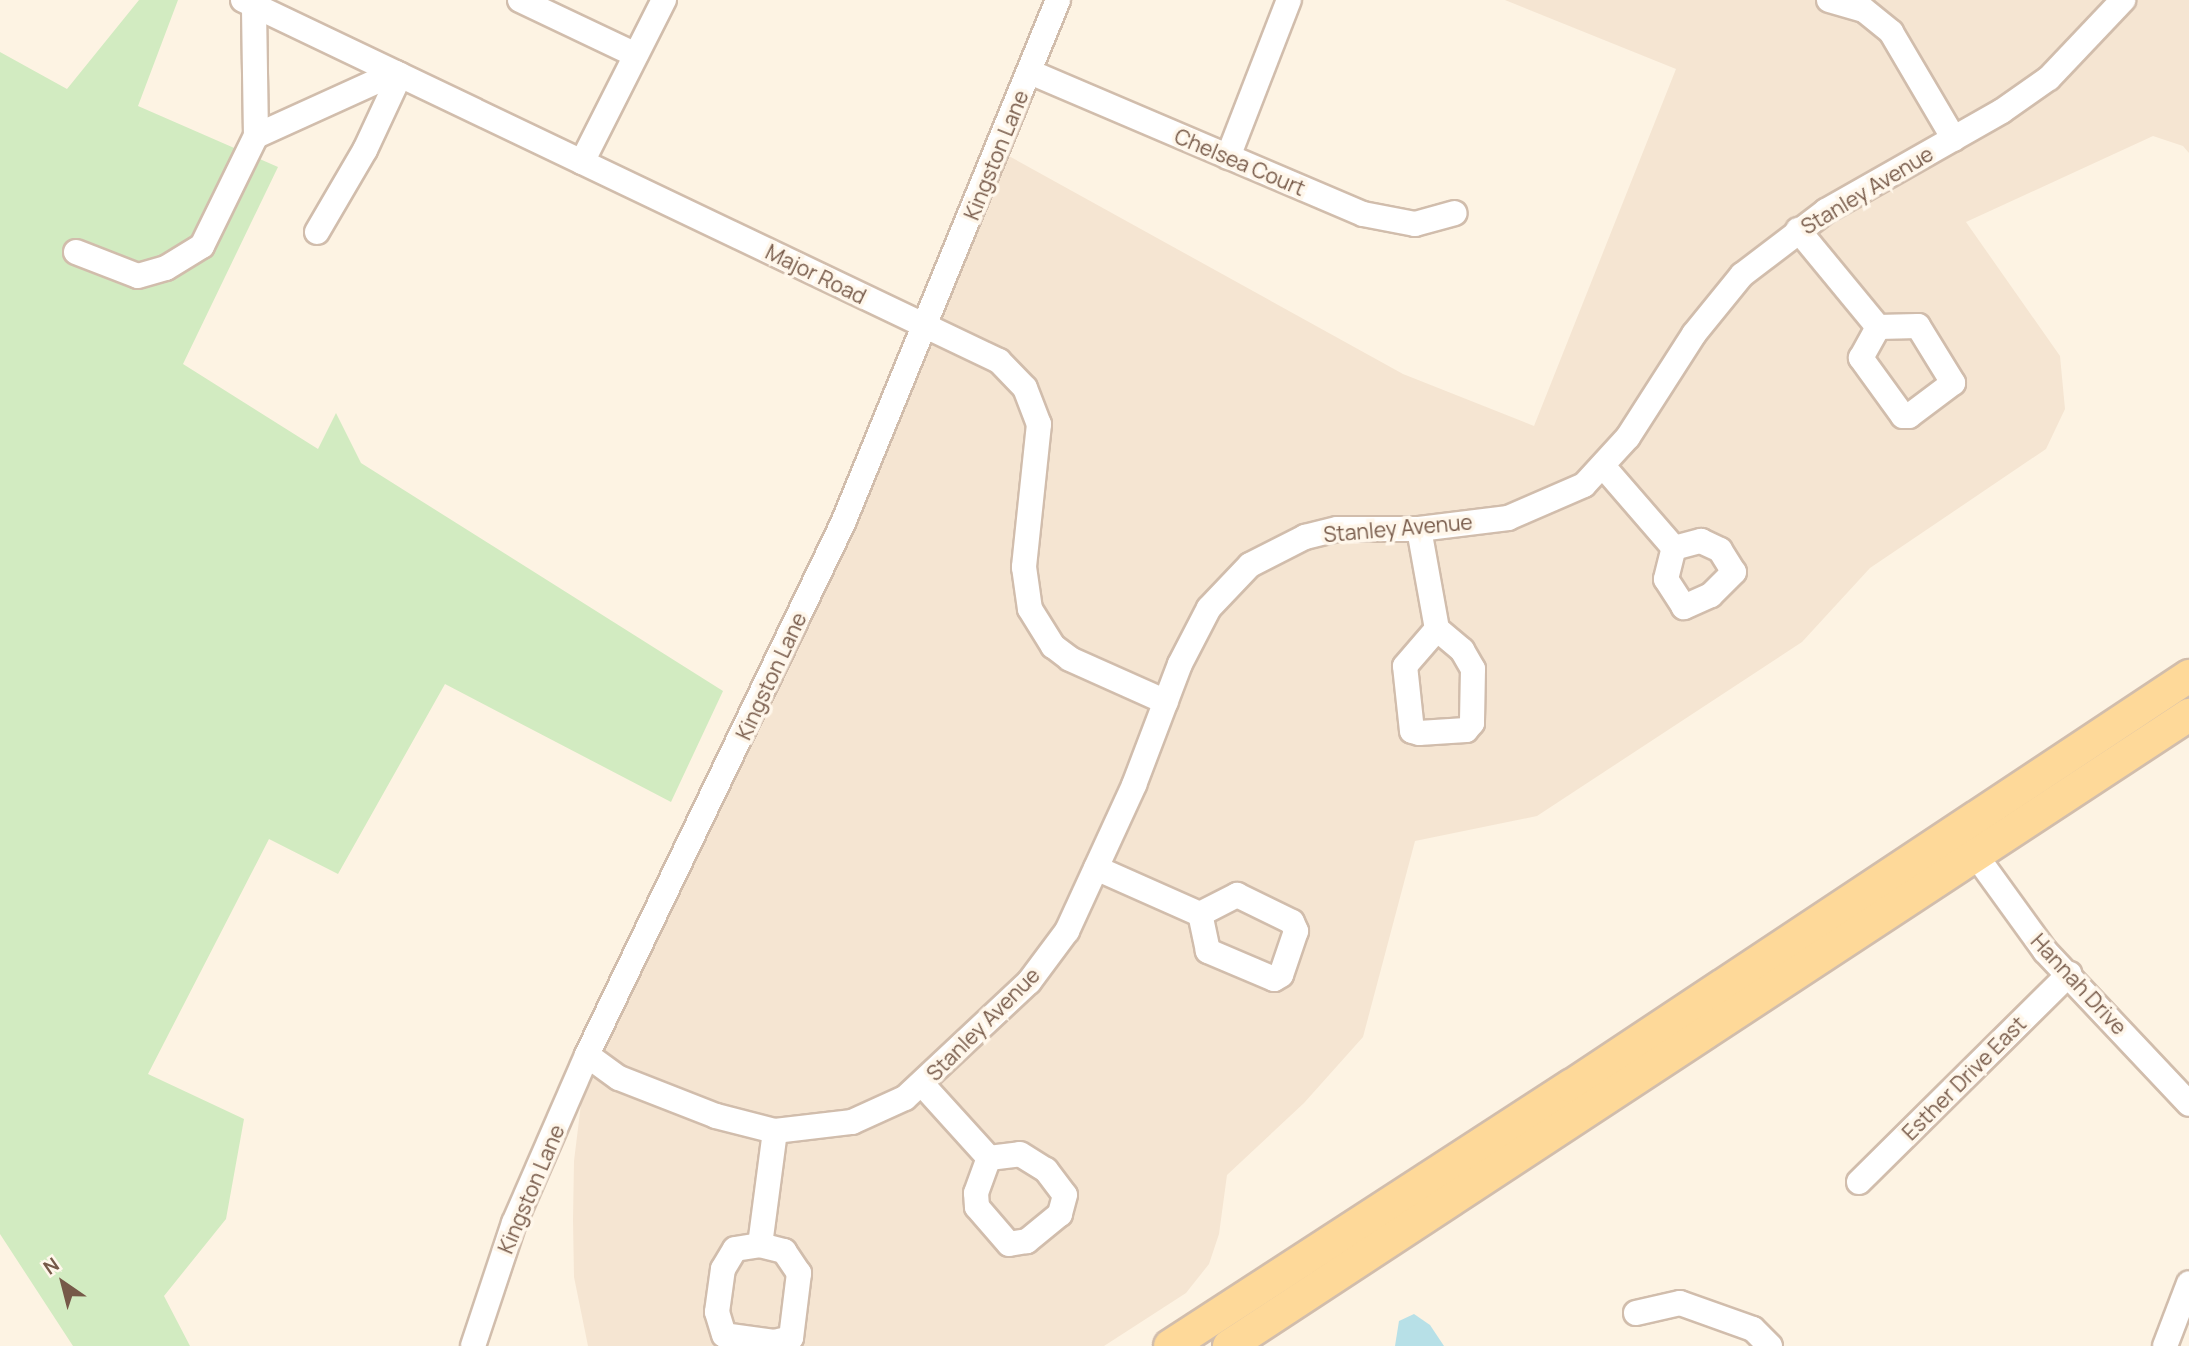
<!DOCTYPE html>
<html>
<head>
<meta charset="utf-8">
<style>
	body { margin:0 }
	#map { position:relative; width:2189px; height:1346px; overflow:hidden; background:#fdf3e3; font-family:Manrope,sans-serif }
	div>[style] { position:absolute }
	.residential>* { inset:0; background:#f5e5d2 }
	.green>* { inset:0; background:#d2ebc1 }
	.water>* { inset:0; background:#b7e0e7 }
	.roads { filter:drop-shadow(2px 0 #d1bdac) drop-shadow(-2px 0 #d1bdac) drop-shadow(0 2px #d1bdac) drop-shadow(0 -2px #d1bdac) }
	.minor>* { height:24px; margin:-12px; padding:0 12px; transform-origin:12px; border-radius:12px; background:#fff }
	.major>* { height:32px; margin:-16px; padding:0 16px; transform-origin:16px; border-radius:16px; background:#fed999 }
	span { translate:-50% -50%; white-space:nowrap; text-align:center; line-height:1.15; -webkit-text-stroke:7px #fff7eb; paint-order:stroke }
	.street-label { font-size:21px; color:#765948 }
	.north { position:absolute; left:28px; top:1248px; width:70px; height:70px; -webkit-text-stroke:5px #fff7eb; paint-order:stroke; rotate:325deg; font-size:19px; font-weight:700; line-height:28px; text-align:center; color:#765948 }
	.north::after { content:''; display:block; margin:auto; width:24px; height:32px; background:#765948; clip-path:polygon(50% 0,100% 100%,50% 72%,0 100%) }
</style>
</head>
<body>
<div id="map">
	<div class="residential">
		<div style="clip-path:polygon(1505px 0,2189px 0,2189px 153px,2183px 146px,2153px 136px,1966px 222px,2060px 356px,2065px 409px,2046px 449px,1870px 568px,1802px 642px,1537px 816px,1415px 841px,1363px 1037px,1304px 1103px,1227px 1175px,1219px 1234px,1209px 1264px,1186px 1293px,1104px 1346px,588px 1346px,574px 1277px,573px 1220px,574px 1161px,587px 1055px,843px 523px,998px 150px,1403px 374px,1534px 426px,1676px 69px)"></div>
	</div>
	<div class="green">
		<div style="clip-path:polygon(139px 0,178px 0,138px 106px,278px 167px,183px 364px,318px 449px,336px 413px,361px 463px,723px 691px,671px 802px,445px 684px,338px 874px,269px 839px,148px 1074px,244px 1119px,226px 1219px,164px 1296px,190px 1346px,73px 1346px,0 1234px,0 52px,67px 89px)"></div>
	</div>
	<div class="water">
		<div style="clip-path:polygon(1414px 1314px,1430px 1325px,1444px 1346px,1395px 1346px,1399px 1321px)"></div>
	</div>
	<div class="roads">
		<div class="minor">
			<div style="left:243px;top:0;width:838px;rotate:25.53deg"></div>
			<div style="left:999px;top:361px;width:37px;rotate:46deg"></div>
			<div style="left:1025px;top:388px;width:39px;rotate:69deg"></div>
			<div style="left:1039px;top:424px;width:144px;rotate:96deg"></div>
			<div style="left:1024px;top:567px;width:42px;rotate:81.9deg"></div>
			<div style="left:1030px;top:609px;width:44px;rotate:58.1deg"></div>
			<div style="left:1053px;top:646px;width:21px;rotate:37deg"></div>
			<div style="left:1070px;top:659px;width:105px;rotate:24.1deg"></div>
			<div style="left:520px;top:0;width:128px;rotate:25.4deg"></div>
			<div style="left:1829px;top:0;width:36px;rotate:16deg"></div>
			<div style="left:1864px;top:10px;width:35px;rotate:39deg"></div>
			<div style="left:1891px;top:32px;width:124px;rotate:59.5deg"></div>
			<div style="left:1030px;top:72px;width:362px;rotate:23.1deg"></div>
			<div style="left:1363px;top:214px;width:53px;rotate:10.9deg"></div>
			<div style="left:1415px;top:224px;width:41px;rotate:-15.4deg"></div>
			<div style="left:256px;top:136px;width:153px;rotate:-24.4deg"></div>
			<div style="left:1228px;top:157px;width:168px;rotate:-68.8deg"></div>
			<div style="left:582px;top:162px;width:182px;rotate:-63.2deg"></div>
			<div style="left:1798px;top:230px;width:126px;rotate:50.5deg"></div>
			<div style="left:317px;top:232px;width:95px;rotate:-59.7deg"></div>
			<div style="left:365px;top:150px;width:83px;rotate:-65deg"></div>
			<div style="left:76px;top:252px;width:66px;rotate:21.2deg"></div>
			<div style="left:138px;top:276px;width:29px;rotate:-16deg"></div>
			<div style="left:166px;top:268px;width:42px;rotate:-31.4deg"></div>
			<div style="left:202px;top:246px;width:123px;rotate:-63.9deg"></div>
			<div style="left:256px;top:136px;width:131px;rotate:-90.9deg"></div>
			<div style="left:1918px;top:326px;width:67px;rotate:58.4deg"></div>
			<div style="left:1953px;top:383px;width:55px;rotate:143.1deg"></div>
			<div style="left:1909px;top:416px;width:6px;rotate:180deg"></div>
			<div style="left:1903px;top:416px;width:72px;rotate:-125.9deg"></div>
			<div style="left:1861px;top:358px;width:35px;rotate:-61deg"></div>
			<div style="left:1878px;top:327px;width:40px;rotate:-1.4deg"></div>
			<div style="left:1603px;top:466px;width:108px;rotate:49.1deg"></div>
			<div style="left:1419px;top:529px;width:102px;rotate:79.8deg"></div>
			<div style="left:1701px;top:541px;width:21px;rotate:25deg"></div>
			<div style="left:1720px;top:550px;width:26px;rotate:58deg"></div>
			<div style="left:1734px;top:572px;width:33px;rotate:135deg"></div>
			<div style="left:1711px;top:595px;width:30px;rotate:156deg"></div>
			<div style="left:1684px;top:607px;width:33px;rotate:-123deg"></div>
			<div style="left:1666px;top:579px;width:32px;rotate:-76deg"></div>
			<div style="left:1674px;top:548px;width:28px;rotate:-15deg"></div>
			<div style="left:1437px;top:629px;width:33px;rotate:40deg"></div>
			<div style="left:1462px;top:650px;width:22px;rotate:60deg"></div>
			<div style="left:1473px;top:669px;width:54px;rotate:91.1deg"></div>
			<div style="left:1472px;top:723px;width:9px;rotate:131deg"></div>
			<div style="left:1466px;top:730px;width:47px;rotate:176.3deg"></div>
			<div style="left:1419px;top:733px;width:7px;rotate:-164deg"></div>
			<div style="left:1412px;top:731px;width:65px;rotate:-96.1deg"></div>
			<div style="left:1405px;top:666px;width:49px;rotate:-49.1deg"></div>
			<div style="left:1977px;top:857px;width:116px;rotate:54.1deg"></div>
			<div style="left:2045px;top:951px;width:210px;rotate:46.7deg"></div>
			<div style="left:1096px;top:868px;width:114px;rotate:23.9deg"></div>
			<div style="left:1237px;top:895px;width:61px;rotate:26.1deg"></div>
			<div style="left:1292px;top:922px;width:10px;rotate:66deg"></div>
			<div style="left:1296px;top:931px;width:46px;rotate:108.8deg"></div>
			<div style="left:1281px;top:975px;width:8px;rotate:150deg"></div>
			<div style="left:1274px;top:979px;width:72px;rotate:-157deg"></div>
			<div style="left:1208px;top:951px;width:38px;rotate:-102deg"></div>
			<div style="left:1200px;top:914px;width:42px;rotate:-27.2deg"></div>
			<div style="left:587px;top:1055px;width:39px;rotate:36deg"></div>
			<div style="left:619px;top:1078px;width:104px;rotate:21.4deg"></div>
			<div style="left:716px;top:1116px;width:61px;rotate:14.3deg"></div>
			<div style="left:775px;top:1131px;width:78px;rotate:-6.7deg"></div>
			<div style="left:852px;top:1122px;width:58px;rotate:-24.4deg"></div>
			<div style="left:905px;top:1098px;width:170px;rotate:-43.1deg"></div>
			<div style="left:1029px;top:982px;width:64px;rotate:-53.3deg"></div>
			<div style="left:1067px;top:931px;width:161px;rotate:-65.3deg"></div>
			<div style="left:1134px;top:785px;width:129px;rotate:-69.2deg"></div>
			<div style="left:1180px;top:664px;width:63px;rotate:-62.6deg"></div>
			<div style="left:1209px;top:608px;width:59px;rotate:-46.4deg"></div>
			<div style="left:1250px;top:565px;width:62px;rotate:-27deg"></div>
			<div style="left:1305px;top:537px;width:33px;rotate:-14deg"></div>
			<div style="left:1337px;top:529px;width:82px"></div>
			<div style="left:1419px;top:529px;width:90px;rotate:-7deg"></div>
			<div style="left:1508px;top:518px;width:83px;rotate:-23.5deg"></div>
			<div style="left:1584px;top:485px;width:65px;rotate:-47.5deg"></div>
			<div style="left:1628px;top:437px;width:122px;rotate:-57.3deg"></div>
			<div style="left:1694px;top:334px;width:76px;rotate:-50.9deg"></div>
			<div style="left:1742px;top:275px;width:106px;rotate:-37.3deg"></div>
			<div style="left:1826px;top:211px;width:202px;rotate:-29.6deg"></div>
			<div style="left:2002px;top:111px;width:57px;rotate:-35.1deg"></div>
			<div style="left:2049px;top:78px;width:108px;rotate:-46.5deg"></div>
			<div style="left:922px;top:1084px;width:100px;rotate:47.8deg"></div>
			<div style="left:1020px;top:1154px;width:31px;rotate:32deg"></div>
			<div style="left:1046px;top:1170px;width:31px;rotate:53deg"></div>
			<div style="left:1065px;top:1195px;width:20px;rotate:105deg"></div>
			<div style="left:1060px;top:1214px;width:43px;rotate:140.7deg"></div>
			<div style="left:1027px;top:1241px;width:18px;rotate:171deg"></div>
			<div style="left:1009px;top:1244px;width:49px;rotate:-130.9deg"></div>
			<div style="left:977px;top:1207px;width:14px;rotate:-94deg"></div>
			<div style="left:976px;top:1193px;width:37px;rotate:-70deg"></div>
			<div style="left:989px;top:1158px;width:31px;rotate:-7deg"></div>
			<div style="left:1859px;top:1182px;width:296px;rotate:-44.7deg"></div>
			<div style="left:760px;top:1245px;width:25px;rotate:14deg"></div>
			<div style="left:784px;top:1251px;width:27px;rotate:56deg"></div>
			<div style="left:799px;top:1273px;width:65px;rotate:97deg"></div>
			<div style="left:791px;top:1338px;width:17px;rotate:167deg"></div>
			<div style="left:774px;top:1342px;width:50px;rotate:-172deg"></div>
			<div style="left:724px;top:1335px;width:24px;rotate:-107deg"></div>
			<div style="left:717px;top:1312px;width:43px;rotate:-82.1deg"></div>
			<div style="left:723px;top:1269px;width:23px;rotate:-59deg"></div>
			<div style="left:735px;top:1249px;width:25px;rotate:-9deg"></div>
			<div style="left:760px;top:1245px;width:115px;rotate:-82.5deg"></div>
			<div style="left:1636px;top:1313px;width:45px;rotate:-12.8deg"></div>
			<div style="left:1680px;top:1303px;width:77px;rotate:19.6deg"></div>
			<div style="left:1753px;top:1329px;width:24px;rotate:45deg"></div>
			<div style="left:473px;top:1346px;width:130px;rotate:-71.6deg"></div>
			<div style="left:514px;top:1223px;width:183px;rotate:-66.5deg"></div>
			<div style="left:587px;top:1055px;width:590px;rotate:-64.3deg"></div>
			<div style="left:843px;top:523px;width:565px;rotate:-67.65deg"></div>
			<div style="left:2165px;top:1346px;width:67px;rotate:-69.1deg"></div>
		</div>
		<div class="major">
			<div style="left:1170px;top:1346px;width:478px;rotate:-33deg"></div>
			<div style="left:1571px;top:1086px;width:742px;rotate:-33.56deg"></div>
			<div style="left:1229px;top:1346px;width:1149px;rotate:-33.32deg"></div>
		</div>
	</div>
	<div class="street-label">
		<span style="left:996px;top:155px;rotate:-68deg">Kingston Lane</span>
		<span style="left:1240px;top:162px;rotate:23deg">Chelsea Court</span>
		<span style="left:1867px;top:190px;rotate:-31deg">Stanley Avenue</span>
		<span style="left:816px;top:274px;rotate:26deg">Major Road</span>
		<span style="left:1398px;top:528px;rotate:-5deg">Stanley Avenue</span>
		<span style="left:771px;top:676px;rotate:-65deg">Kingston Lane</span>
		<span style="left:2079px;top:984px;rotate:47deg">Hannah Drive</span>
		<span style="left:983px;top:1024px;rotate:-45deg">Stanley Avenue</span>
		<span style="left:1964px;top:1078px;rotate:-45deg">Esther Drive East</span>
		<span style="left:531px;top:1189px;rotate:-67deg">Kingston Lane</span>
	</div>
	<div class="north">N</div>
</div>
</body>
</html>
